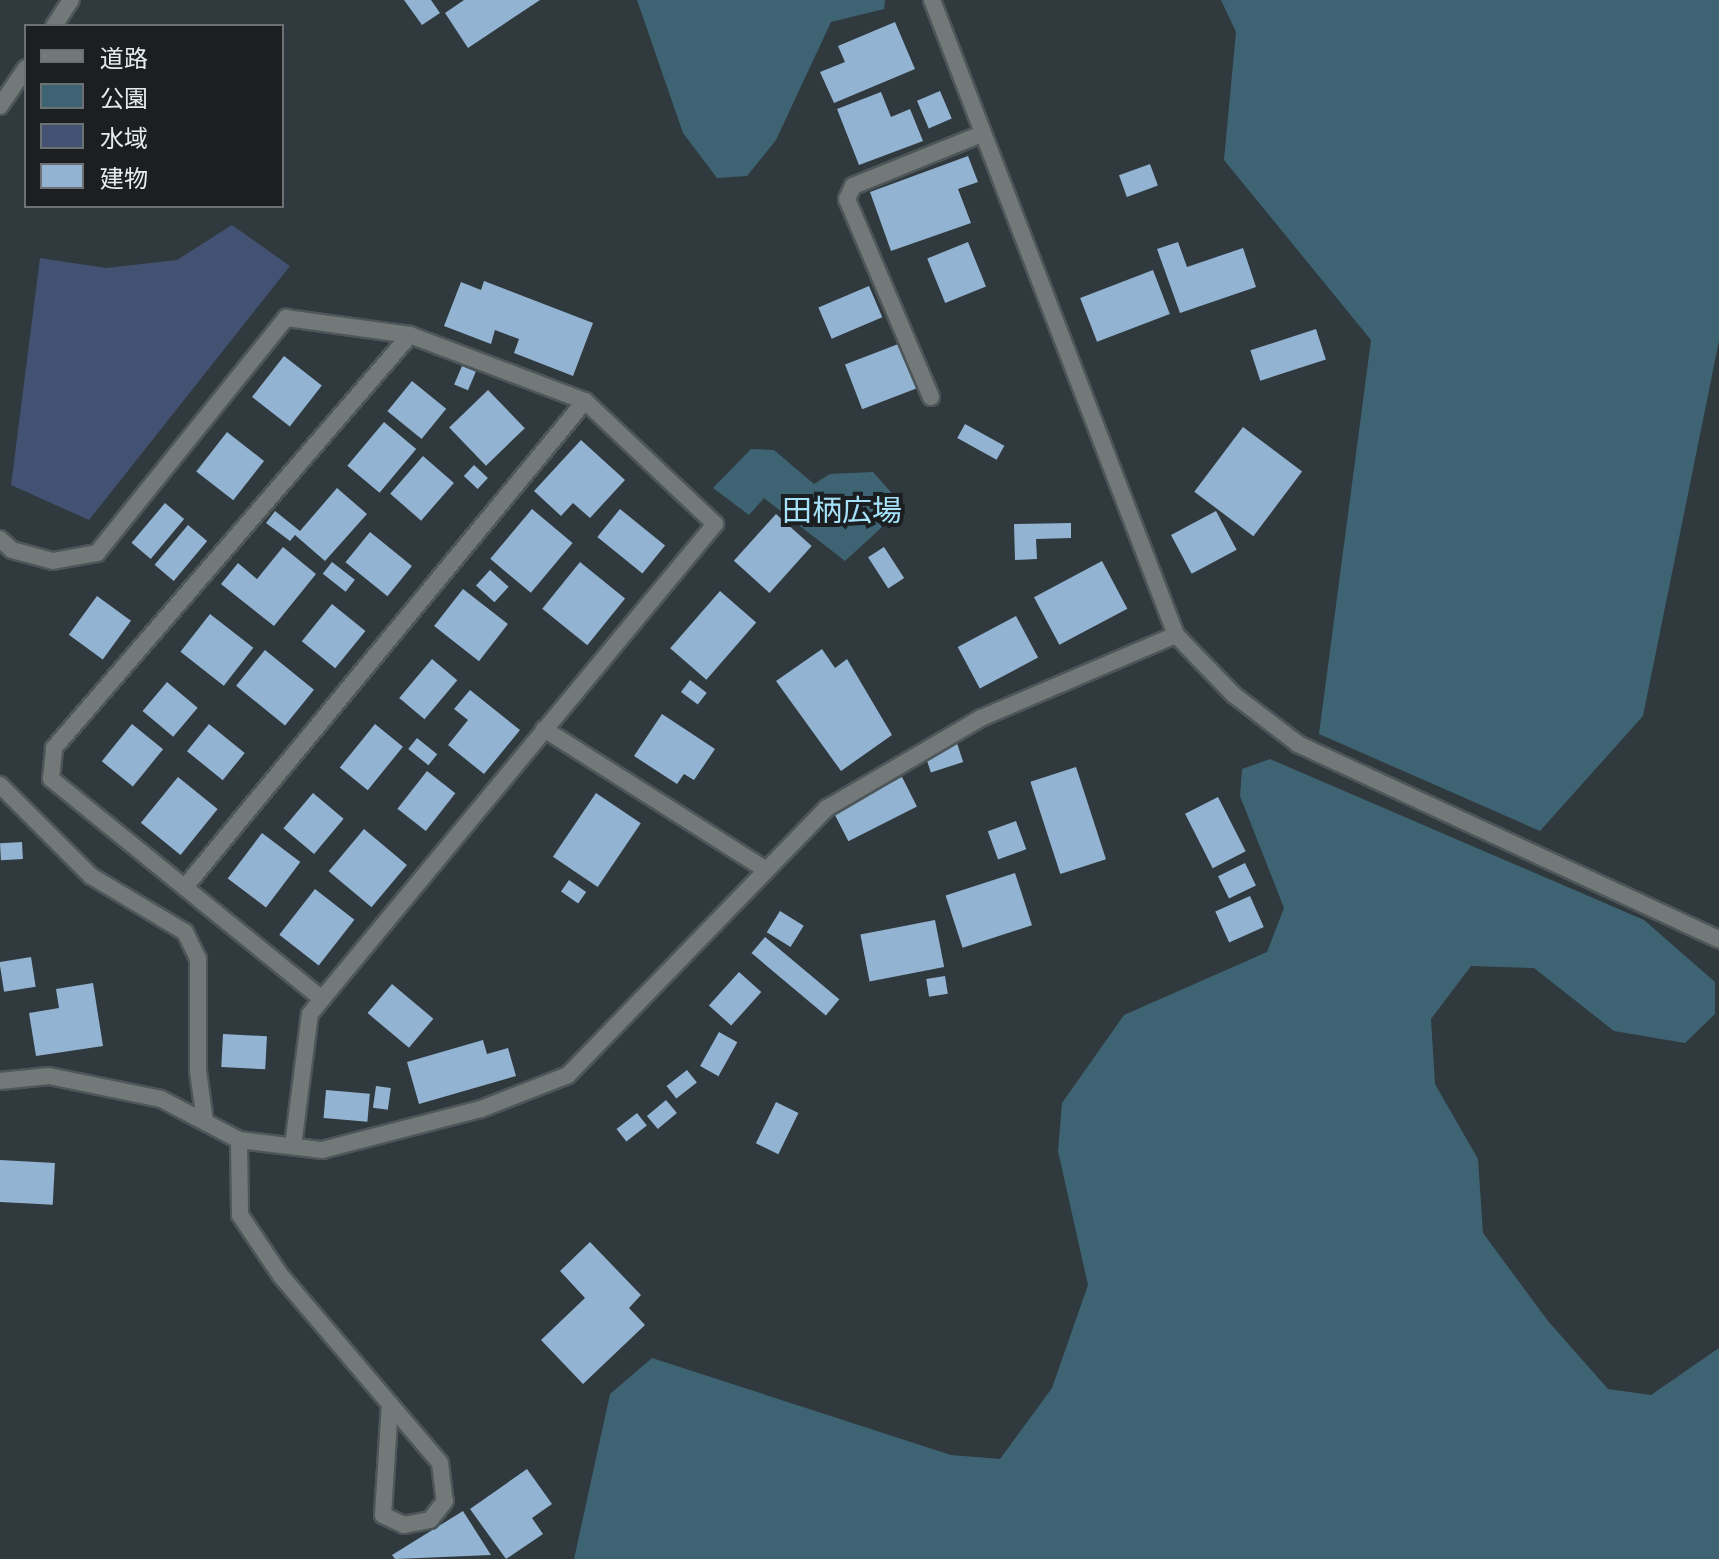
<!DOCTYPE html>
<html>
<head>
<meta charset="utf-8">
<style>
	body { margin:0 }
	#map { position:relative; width:1719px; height:1559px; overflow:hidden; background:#30393d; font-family:"PT Sans Narrow","Noto Sans JP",sans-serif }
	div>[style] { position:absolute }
	.green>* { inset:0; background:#3e6473 }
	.water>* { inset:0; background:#435272 }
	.building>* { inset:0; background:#92b4d2; transform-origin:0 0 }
	.roads { filter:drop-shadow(2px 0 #4d5659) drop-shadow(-2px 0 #4d5659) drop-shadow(0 2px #4d5659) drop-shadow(0 -2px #4d5659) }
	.service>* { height:16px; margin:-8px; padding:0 8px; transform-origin:8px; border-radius:8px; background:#737979 }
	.minor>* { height:16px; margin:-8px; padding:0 8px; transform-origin:8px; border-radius:8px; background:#737979 }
	.tertiary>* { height:16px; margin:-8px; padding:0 8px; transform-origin:8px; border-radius:8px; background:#737979 }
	span { translate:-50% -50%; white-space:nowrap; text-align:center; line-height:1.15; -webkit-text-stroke:8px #1b1f21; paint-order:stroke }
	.park-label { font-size:30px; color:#a6e2fa }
	.legend { position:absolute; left:24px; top:24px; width:260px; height:184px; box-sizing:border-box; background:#1b1f21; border:2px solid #6c7173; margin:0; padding:10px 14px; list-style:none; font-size:24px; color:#e6ecee }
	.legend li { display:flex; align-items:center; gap:16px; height:40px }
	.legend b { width:40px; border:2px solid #6c7173 }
</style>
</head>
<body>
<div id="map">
	<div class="green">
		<div style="clip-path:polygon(637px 0,885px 0,884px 9px,831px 22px,776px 140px,747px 176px,717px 178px,683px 133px)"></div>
		<div style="clip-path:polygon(1221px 0,1719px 0,1719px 341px,1643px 716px,1540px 831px,1319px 734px,1371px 340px,1224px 160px,1236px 32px)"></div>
		<div style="clip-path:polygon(751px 449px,774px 450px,814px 484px,830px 474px,873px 472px,904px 507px,845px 561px,764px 498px,749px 515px,713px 488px)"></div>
		<div style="clip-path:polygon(1270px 759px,1644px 920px,1715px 982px,1715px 1014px,1685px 1043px,1614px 1031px,1534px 968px,1471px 966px,1431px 1019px,1435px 1084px,1478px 1159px,1483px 1233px,1548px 1321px,1608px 1389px,1651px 1395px,1719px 1348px,1719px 1559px,574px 1559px,610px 1394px,652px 1358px,951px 1455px,1000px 1459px,1052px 1388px,1088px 1285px,1058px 1151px,1062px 1103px,1124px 1015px,1267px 952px,1284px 908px,1240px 796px,1242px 769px)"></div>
	</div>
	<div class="water">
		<div style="clip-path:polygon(232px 225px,290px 266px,89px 520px,11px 485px,40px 258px,106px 268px,177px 260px)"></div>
	</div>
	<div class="building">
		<div style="clip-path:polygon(404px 0,431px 0,440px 13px,422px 25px)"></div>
		<div style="clip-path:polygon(464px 0,540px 0,468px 48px,445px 13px)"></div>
		<div style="clip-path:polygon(895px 22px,915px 69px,834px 103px,820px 72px,845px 62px,838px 46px)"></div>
		<div style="left:940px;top:91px;width:30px;height:25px;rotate:67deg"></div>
		<div style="clip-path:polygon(881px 92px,891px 117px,910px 109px,923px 141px,859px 165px,837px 109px)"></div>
		<div style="clip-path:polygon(968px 156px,978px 182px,958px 189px,971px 223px,891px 251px,870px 192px)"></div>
		<div style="left:1150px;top:164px;width:23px;height:33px;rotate:70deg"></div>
		<div style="left:968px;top:242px;width:48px;height:44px;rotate:68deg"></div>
		<div style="clip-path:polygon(1178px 242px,1187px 267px,1243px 248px,1256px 287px,1180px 313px,1157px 249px)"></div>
		<div style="left:1153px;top:270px;width:47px;height:78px;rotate:69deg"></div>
		<div style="clip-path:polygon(484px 281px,593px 323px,573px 376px,514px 353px,519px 339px,495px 330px,491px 344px,444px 326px,461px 282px,481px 290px)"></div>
		<div style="left:869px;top:286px;width:34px;height:55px;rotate:67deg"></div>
		<div style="left:1316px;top:329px;width:32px;height:69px;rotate:72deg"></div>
		<div style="left:901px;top:343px;width:48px;height:60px;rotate:69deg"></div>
		<div style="left:284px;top:356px;width:48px;height:52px;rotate:38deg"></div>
		<div style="left:462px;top:366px;width:15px;height:20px;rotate:23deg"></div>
		<div style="left:412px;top:381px;width:44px;height:39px;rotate:39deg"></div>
		<div style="left:488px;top:390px;width:53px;height:54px;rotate:46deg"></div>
		<div style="left:384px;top:422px;width:42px;height:57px;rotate:40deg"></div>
		<div style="left:965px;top:424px;width:45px;height:16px;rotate:29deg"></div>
		<div style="left:1243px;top:427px;width:74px;height:81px;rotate:37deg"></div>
		<div style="left:227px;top:432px;width:47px;height:50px;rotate:38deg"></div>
		<div style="clip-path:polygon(581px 440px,625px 480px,590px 518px,573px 503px,561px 516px,534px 491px)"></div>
		<div style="left:423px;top:456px;width:41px;height:50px;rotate:41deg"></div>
		<div style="left:474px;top:465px;width:19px;height:15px;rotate:43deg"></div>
		<div style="clip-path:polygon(337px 488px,367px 514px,325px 561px,295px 535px,290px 541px,266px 523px,275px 511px,300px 531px)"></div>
		<div style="left:165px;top:503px;width:25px;height:52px;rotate:40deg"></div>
		<div style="left:532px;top:509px;width:53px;height:65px;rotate:40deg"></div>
		<div style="left:620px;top:509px;width:58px;height:36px;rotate:39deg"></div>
		<div style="left:1216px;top:511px;width:44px;height:51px;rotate:62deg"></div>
		<div style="left:776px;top:514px;width:48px;height:63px;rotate:42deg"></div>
		<div style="clip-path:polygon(1071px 523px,1071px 538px,1036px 539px,1037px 559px,1015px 560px,1014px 524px)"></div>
		<div style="left:188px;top:525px;width:25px;height:52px;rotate:40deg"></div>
		<div style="left:370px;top:532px;width:54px;height:39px;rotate:39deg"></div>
		<div style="clip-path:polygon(283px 547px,316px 574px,274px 626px,221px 584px,238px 563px,257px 579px)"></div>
		<div style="left:884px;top:547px;width:37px;height:19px;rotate:57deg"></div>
		<div style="left:1102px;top:561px;width:54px;height:77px;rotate:62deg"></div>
		<div style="left:332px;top:562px;width:29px;height:15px;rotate:38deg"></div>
		<div style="left:580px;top:562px;width:58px;height:60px;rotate:39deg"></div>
		<div style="left:490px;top:570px;width:25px;height:21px;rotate:42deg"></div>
		<div style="left:463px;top:589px;width:57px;height:47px;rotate:38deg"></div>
		<div style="left:720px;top:591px;width:48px;height:76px;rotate:41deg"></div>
		<div style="left:97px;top:596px;width:42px;height:48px;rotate:36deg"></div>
		<div style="left:332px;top:604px;width:43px;height:48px;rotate:39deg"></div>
		<div style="left:210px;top:614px;width:55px;height:48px;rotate:38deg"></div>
		<div style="left:1016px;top:616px;width:47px;height:66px;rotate:62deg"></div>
		<div style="clip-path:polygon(822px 649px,835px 668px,847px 659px,892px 735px,841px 771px,776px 681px)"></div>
		<div style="left:265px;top:650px;width:63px;height:46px;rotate:39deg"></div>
		<div style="left:432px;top:659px;width:33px;height:51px;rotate:40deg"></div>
		<div style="left:690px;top:680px;width:21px;height:15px;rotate:37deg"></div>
		<div style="left:167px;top:682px;width:40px;height:38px;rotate:40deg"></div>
		<div style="clip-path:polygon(470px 690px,520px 730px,484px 774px,448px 745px,468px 720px,454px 709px)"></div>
		<div style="clip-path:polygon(662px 714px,715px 749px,694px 780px,684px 774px,677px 784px,634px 756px)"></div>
		<div style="left:132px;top:724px;width:40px;height:48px;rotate:39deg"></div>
		<div style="left:209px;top:724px;width:46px;height:35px;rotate:39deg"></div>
		<div style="left:375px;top:724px;width:36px;height:56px;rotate:39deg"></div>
		<div style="left:417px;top:738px;width:26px;height:14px;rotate:39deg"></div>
		<div style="left:957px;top:743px;width:20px;height:34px;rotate:72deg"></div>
		<div style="left:1076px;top:767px;width:97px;height:48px;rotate:72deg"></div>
		<div style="left:427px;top:771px;width:36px;height:48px;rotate:38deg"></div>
		<div style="left:178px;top:777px;width:51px;height:59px;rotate:39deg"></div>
		<div style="left:902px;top:777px;width:33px;height:77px;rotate:63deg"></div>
		<div style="left:313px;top:793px;width:40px;height:46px;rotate:40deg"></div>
		<div style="left:596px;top:793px;width:54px;height:77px;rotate:34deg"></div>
		<div style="left:1218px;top:797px;width:61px;height:37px;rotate:63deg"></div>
		<div style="left:1016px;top:821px;width:30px;height:30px;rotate:70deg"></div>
		<div style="left:364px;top:829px;width:56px;height:55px;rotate:40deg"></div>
		<div style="left:262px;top:833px;width:48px;height:57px;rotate:37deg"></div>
		<div style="left:22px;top:842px;width:17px;height:22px;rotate:87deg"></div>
		<div style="left:1245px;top:863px;width:25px;height:30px;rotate:64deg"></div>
		<div style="left:1015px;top:873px;width:55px;height:73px;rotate:72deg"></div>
		<div style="left:569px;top:880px;width:21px;height:14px;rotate:35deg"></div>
		<div style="left:315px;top:889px;width:50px;height:58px;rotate:38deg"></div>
		<div style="left:1250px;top:896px;width:34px;height:38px;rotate:66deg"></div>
		<div style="left:780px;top:911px;width:28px;height:25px;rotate:32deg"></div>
		<div style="left:935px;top:920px;width:48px;height:76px;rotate:79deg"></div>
		<div style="left:765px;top:937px;width:97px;height:21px;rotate:40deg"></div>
		<div style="left:31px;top:957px;width:30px;height:32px;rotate:81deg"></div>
		<div style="left:739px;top:972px;width:30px;height:45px;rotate:42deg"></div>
		<div style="left:945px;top:976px;width:18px;height:19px;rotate:81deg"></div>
		<div style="clip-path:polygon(93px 983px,103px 1046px,36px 1056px,29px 1013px,59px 1008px,56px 989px)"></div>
		<div style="left:392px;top:984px;width:54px;height:38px;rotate:40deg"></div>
		<div style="left:719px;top:1032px;width:21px;height:39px;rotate:29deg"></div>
		<div style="left:223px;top:1034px;width:44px;height:33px;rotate:3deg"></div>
		<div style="clip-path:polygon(483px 1040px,487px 1054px,508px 1048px,516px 1076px,419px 1104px,407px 1062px)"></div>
		<div style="left:687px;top:1070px;width:16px;height:26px;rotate:52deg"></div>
		<div style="left:376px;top:1086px;width:15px;height:22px;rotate:8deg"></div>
		<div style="left:326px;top:1090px;width:44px;height:28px;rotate:5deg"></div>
		<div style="left:666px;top:1100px;width:17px;height:25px;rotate:50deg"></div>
		<div style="left:776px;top:1102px;width:25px;height:46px;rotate:26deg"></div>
		<div style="left:637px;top:1113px;width:16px;height:26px;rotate:52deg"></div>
		<div style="left:0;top:1160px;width:55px;height:42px;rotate:3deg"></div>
		<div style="clip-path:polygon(590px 1242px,641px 1295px,629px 1308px,645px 1325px,583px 1384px,541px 1340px,585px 1298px,560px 1271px)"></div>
		<div style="clip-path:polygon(527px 1469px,552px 1504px,532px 1518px,543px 1534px,506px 1559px,470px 1509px)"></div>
		<div style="clip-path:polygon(463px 1511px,491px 1555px,395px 1559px,392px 1555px)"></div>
	</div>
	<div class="roads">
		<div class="service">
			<div style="left:0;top:785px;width:129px;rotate:45deg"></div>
			<div style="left:91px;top:876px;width:109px;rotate:30.8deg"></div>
			<div style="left:185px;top:932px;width:30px;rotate:64deg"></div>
			<div style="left:198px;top:959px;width:112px;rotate:90deg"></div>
			<div style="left:198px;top:1071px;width:51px;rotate:82.2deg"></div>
		</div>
		<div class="minor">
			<div style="left:410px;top:335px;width:187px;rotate:20.7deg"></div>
			<div style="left:585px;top:401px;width:179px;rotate:43.4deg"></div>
			<div style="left:715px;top:524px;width:617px;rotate:129.6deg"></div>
			<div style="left:322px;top:999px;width:349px;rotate:-140.9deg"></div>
			<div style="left:51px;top:779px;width:31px;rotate:-84deg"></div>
			<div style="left:54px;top:748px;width:545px;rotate:-49.24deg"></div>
			<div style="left:931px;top:397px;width:215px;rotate:-113deg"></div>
			<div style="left:847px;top:199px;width:14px;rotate:-65deg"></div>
			<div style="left:853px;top:186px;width:139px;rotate:-22deg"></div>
			<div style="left:0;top:539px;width:16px;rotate:43deg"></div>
			<div style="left:12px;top:550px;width:42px;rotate:15deg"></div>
			<div style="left:53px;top:561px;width:45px;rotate:-10.3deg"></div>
			<div style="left:97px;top:553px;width:302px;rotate:-51.2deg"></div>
			<div style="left:286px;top:318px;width:125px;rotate:7.8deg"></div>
			<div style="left:544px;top:729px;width:259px;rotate:32.4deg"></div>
			<div style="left:185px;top:887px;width:629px;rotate:-50.54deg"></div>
			<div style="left:0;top:1081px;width:49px;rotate:-5.8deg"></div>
			<div style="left:49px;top:1076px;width:114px;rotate:11.6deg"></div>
			<div style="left:161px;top:1099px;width:88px;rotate:27.7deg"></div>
			<div style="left:239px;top:1140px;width:84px;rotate:6.9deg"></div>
			<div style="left:322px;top:1150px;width:164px;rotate:-14.5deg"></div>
			<div style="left:481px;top:1109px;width:93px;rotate:-21.3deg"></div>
			<div style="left:568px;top:1075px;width:372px;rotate:-45.9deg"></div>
			<div style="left:827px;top:808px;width:178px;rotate:-30.3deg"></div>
			<div style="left:981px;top:718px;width:212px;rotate:-23.1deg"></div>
			<div style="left:239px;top:1140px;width:75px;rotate:89.2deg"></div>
			<div style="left:240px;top:1215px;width:73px;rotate:56.1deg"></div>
			<div style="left:281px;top:1276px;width:245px;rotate:49.6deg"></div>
			<div style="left:440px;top:1463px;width:38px;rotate:83deg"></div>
			<div style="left:445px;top:1501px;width:24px;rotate:128deg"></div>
			<div style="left:430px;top:1520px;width:26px;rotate:169deg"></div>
			<div style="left:404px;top:1525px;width:23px;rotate:-155deg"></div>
			<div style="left:383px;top:1515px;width:111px;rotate:-86.4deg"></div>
			<div style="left:293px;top:1146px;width:133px;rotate:-82.7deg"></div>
			<div style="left:310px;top:1014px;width:19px;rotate:-51deg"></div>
		</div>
		<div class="tertiary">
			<div style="left:932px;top:0;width:680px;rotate:68.98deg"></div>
			<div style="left:1176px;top:635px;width:83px;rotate:46deg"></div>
			<div style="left:1234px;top:695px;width:81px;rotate:37.4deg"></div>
			<div style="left:1298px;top:744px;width:464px;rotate:24.9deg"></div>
			<div style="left:54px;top:26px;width:31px;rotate:-57deg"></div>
			<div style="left:0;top:106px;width:46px;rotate:-55.6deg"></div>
		</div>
	</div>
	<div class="park-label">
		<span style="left:842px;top:510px">田柄広場</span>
	</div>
	<ul class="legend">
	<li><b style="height:10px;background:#737979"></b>道路</li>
	<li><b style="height:22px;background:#3e6473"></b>公園</li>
	<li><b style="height:22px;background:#435272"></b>水域</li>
	<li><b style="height:22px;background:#92b4d2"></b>建物</li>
	</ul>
</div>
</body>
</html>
